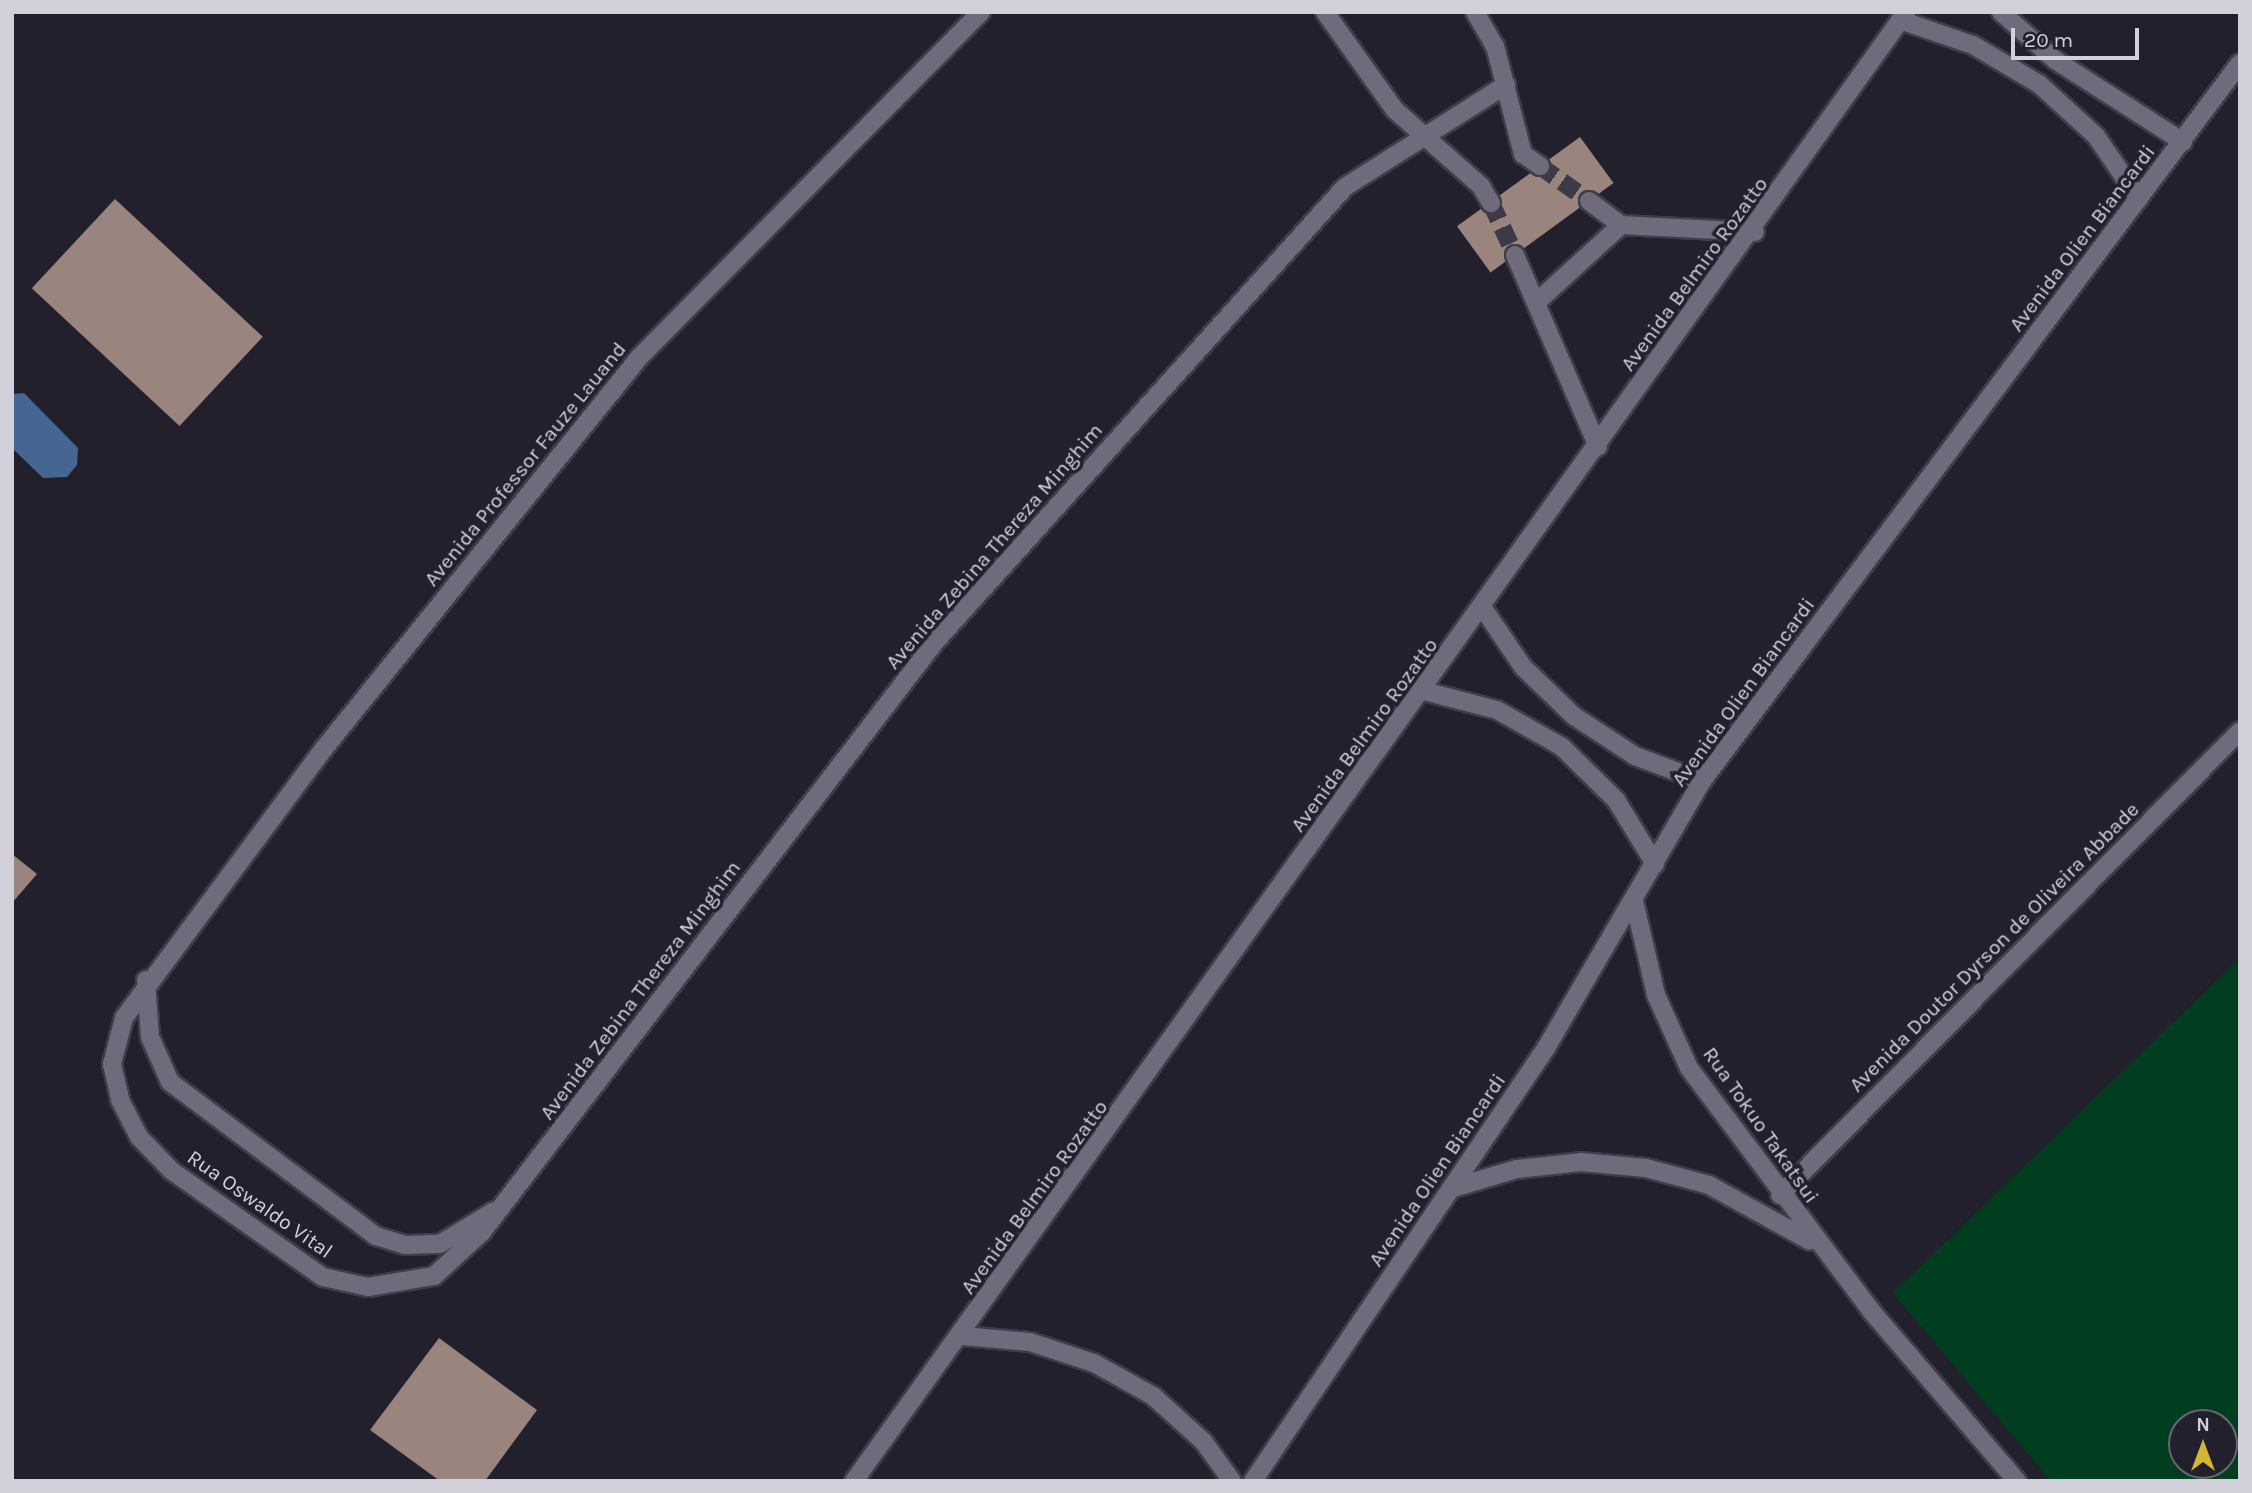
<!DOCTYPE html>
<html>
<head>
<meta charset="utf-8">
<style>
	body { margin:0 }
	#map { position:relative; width:2252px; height:1493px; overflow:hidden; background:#23202e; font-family:Karla,sans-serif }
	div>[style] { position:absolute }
	.green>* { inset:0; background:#003e1f }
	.water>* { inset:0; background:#456692 }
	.building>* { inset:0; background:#9a857e; transform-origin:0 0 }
	.minor-tunnel>* { height:18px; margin-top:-9px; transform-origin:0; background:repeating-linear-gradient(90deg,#3d3a48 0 18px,transparent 0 27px) }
	.roads { filter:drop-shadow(2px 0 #3f3d49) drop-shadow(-2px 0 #3f3d49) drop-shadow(0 2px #3f3d49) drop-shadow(0 -2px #3f3d49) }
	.minor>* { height:18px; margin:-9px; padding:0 9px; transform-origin:9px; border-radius:9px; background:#6f6b7d }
	.tertiary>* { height:18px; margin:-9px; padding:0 9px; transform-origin:9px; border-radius:9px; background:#6f6b7d }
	span { translate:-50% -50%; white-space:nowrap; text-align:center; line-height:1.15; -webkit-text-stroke:7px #23202e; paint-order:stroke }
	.street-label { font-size:21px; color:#d2d0da }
	.frame { position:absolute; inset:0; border:14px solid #d2d0da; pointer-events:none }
	.north { position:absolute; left:2168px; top:1409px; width:70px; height:70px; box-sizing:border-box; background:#23202e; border:2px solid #696673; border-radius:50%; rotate:0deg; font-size:19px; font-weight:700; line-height:28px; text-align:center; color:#d2d0da }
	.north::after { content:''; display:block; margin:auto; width:24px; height:32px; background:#d4b635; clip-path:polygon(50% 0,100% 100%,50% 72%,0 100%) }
	.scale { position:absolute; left:2011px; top:28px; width:128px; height:32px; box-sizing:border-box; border:4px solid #d2d0da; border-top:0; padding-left:9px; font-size:21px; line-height:24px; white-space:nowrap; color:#d2d0da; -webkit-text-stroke:5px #23202e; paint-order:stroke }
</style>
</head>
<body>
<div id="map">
	<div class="green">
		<div style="clip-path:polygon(evenodd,2240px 958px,2240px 1481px,2051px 1481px,1893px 1293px,2240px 958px,2182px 1423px,2224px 1423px,2224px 1465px,2182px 1465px,2182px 1423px)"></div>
	</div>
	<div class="water">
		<div style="clip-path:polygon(24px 393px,78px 448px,77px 465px,67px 477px,43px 478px,12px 448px,12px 394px)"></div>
	</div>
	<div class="building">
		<div style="left:1580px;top:137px;width:57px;height:152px;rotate:54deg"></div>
		<div style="left:115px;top:199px;width:202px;height:122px;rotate:43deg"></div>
		<div style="clip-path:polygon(12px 854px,37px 874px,12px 903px)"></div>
		<div style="clip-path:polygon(439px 1338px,537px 1410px,485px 1481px,440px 1481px,370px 1430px)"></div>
	</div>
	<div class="minor-tunnel">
		<div style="left:1540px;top:166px;width:60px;rotate:35.5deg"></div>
		<div style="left:1491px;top:203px;width:57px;rotate:65.2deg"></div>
	</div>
	<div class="roads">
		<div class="minor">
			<div style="left:981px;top:12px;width:488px;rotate:134.7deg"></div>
			<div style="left:638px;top:359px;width:504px;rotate:128.87deg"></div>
			<div style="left:322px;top:751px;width:332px;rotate:126.6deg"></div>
			<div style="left:124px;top:1018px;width:48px;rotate:104.6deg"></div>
			<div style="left:112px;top:1064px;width:37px;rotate:77deg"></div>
			<div style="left:120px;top:1100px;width:42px;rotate:62.8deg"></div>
			<div style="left:139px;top:1137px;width:47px;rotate:45.9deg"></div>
			<div style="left:172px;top:1171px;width:184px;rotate:35.1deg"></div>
			<div style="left:323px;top:1277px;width:46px;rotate:12.5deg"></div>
			<div style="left:368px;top:1287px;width:67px;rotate:-9.5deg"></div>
			<div style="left:434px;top:1276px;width:65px;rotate:-42.5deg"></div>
			<div style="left:482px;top:1232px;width:744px;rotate:-52.48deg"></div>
			<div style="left:935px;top:642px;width:612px;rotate:-47.98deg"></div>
			<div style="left:1345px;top:187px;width:191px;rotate:-32.4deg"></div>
			<div style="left:1325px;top:12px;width:120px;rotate:54.5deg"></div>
			<div style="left:1395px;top:110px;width:115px;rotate:41.5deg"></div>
			<div style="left:1481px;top:186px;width:20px;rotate:60deg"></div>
			<div style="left:1475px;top:12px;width:39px;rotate:60deg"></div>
			<div style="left:1495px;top:46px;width:112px;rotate:75.5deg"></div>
			<div style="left:1523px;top:154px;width:21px;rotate:35deg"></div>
			<div style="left:1589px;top:201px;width:40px;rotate:37deg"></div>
			<div style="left:1621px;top:225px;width:134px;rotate:3deg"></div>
			<div style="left:1515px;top:255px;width:209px;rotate:66.6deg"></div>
			<div style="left:1539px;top:300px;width:111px;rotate:-42.4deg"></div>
			<div style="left:1634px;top:901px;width:97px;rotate:76.8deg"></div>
			<div style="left:1656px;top:995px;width:80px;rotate:65.7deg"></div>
			<div style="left:1689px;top:1068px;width:305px;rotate:53.1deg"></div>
			<div style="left:1872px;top:1312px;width:223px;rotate:49.4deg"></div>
			<div style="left:146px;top:980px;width:57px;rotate:86deg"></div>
			<div style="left:150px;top:1037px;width:49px;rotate:66deg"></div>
			<div style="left:170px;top:1082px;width:257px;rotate:36.8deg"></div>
			<div style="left:376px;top:1236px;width:31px;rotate:17deg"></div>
			<div style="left:406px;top:1245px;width:34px;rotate:-2deg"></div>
			<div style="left:440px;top:1244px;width:63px;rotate:-31.4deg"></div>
			<div style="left:1453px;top:1188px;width:67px;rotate:-16.5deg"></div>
			<div style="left:1517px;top:1169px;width:64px;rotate:-6.2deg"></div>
			<div style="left:1581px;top:1162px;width:65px;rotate:5.3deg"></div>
			<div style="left:1646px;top:1168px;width:65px;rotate:15.1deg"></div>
			<div style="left:1709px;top:1185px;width:115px;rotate:29deg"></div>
			<div style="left:1780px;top:1195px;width:653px;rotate:-45.25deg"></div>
		</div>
		<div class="tertiary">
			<div style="left:2001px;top:12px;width:72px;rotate:41.6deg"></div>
			<div style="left:2055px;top:60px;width:152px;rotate:32.6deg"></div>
			<div style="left:1900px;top:20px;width:77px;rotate:18.9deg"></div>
			<div style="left:1973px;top:45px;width:77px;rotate:30.6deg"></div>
			<div style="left:2039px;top:84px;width:77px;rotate:42.4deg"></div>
			<div style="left:2096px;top:136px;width:76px;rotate:55.7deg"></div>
			<div style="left:1483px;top:608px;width:71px;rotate:55.9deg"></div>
			<div style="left:1523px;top:667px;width:71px;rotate:43.9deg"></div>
			<div style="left:1574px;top:716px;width:73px;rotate:33.3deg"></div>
			<div style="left:1635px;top:756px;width:72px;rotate:20.5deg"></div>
			<div style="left:1424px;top:691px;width:75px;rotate:14.6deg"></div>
			<div style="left:1497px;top:710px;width:75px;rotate:29.6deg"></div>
			<div style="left:1562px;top:747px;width:76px;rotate:44.5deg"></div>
			<div style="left:1616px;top:800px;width:75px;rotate:58.6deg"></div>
			<div style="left:963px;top:1336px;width:67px;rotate:5.1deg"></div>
			<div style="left:1030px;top:1342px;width:67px;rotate:18.2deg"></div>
			<div style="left:1094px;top:1363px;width:68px;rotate:29.2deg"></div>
			<div style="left:1153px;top:1396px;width:67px;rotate:42deg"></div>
			<div style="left:1203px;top:1441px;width:49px;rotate:54.1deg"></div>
			<div style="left:854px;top:1481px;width:1807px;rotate:-54.39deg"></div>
			<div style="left:1253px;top:1481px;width:523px;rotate:-55.91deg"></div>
			<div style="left:1546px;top:1048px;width:309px;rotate:-59.7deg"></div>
			<div style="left:1702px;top:781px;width:897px;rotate:-53.16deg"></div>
		</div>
	</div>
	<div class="street-label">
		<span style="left:2082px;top:238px;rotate:-53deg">Avenida Olien Biancardi</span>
		<span style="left:1694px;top:274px;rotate:-54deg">Avenida Belmiro Rozatto</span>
		<span style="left:525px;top:464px;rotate:-51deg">Avenida Professor Fauze Lauand</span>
		<span style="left:994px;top:546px;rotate:-49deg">Avenida Zebina Thereza Minghim</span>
		<span style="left:1743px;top:692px;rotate:-54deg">Avenida Olien Biancardi</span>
		<span style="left:1364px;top:735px;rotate:-54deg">Avenida Belmiro Rozatto</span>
		<span style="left:1994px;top:947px;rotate:-45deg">Avenida Doutor Dyrson de Oliveira Abbade</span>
		<span style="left:640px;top:990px;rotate:-53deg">Avenida Zebina Thereza Minghim</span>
		<span style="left:1761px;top:1125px;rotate:55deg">Rua Tokuo Takatsui</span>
		<span style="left:1437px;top:1170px;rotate:-56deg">Avenida Olien Biancardi</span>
		<span style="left:1034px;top:1197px;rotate:-54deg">Avenida Belmiro Rozatto</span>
		<span style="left:260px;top:1204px;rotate:35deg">Rua Oswaldo Vital</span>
	</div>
	<div class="frame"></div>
	<div class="north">N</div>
	<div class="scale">20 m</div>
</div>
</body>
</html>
